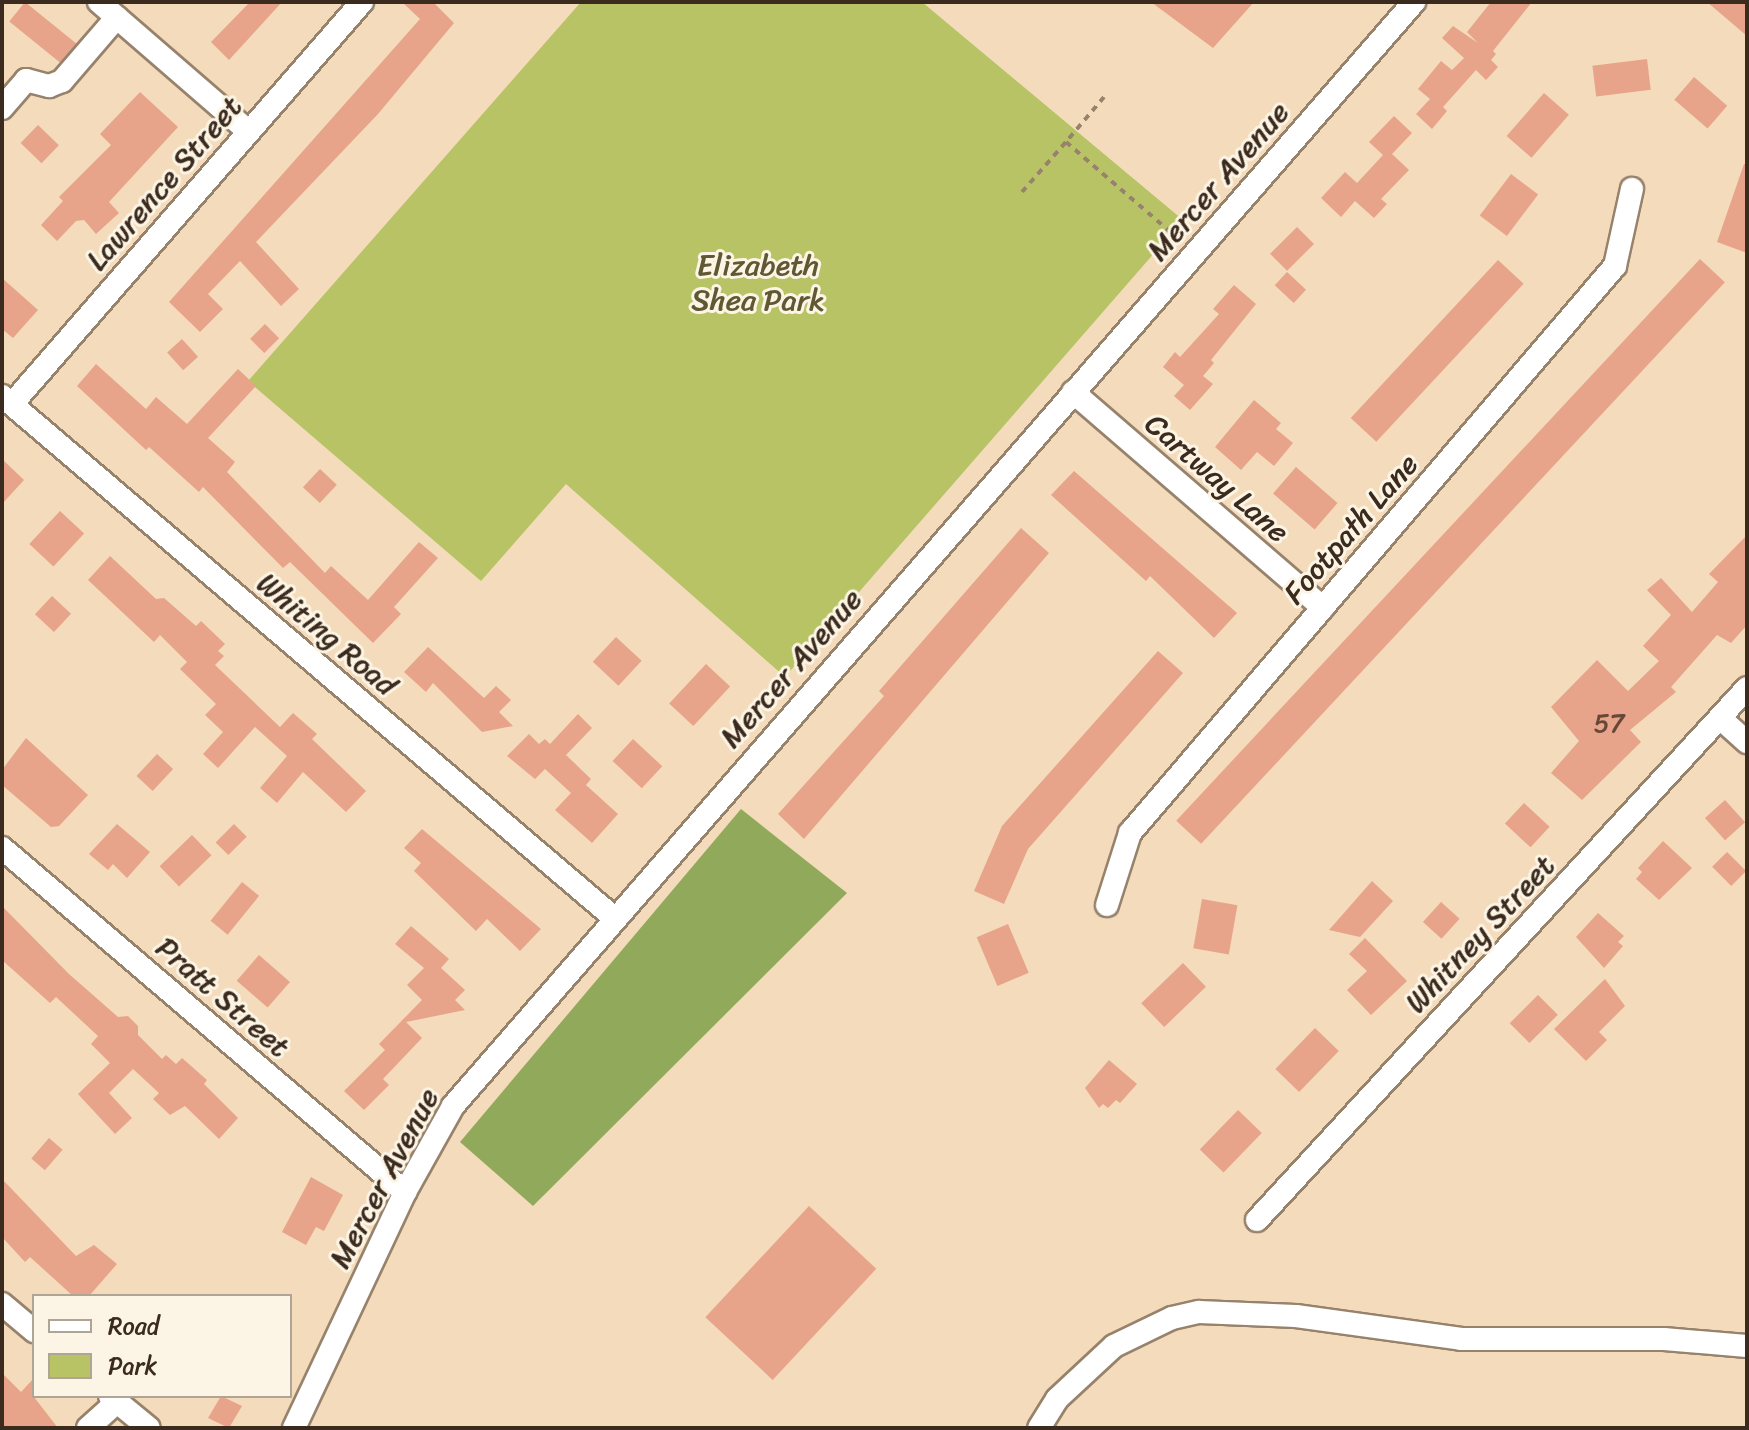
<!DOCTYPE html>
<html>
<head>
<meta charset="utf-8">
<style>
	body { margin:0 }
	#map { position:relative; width:1749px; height:1430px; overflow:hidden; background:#f3dbbb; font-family:Sriracha,sans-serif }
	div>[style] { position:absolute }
	.green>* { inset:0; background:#b7c365 }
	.forest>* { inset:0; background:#91a95a }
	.building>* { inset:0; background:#e8a48a; transform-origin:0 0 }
	.path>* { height:4px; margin-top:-2px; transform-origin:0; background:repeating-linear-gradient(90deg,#97826c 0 6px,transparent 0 12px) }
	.roads { filter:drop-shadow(2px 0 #97826c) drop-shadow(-2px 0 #97826c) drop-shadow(0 2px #97826c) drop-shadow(0 -2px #97826c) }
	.minor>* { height:22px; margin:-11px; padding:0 11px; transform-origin:11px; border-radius:11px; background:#fff }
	span { translate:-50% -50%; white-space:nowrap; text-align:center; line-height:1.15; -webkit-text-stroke:6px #fcf5e5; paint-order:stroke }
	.number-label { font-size:26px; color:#664839 }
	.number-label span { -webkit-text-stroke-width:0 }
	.street-label { font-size:30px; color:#3b2a1e }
	.park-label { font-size:30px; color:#605833 }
	.frame { position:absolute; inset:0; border:4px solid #3b2a1e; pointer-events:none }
	.legend { position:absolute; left:32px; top:1294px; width:260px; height:104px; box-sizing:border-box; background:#fcf5e5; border:2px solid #afa495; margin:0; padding:10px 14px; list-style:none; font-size:24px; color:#3b2a1e }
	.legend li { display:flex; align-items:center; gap:16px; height:40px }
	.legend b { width:40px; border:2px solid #afa495 }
</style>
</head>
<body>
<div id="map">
	<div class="green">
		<div style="clip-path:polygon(581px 2px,922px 2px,1183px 220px,785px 677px,566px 484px,481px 581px,248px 381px)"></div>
	</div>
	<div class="forest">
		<div style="clip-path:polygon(741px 809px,847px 893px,533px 1206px,460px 1142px)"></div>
	</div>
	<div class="building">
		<div style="left:25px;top:2px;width:66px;height:25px;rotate:39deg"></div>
		<div style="clip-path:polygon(250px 2px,282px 2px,229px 60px,211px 42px)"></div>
		<div style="clip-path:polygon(402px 2px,433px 2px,454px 23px,378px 114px,256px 242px,299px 289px,281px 306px,240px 261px,208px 294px,223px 309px,200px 332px,169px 302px,420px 19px)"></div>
		<div style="clip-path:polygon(1151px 2px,1254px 2px,1213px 48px)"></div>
		<div style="clip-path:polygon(1491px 2px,1532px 2px,1493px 51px,1496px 54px,1491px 60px,1498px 67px,1486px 80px,1476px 70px,1443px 107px,1447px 111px,1432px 129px,1416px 114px,1430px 99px,1418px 89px,1441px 61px,1452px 70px,1464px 58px,1442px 38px,1453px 26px,1478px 43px,1467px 32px)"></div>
		<div style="clip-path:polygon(1707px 2px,1747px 2px,1747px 36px)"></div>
		<div style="left:1647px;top:59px;width:31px;height:55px;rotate:83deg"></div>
		<div style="left:1694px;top:77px;width:44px;height:30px;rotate:41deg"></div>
		<div style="clip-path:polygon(140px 92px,178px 127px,109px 202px,119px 213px,96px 234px,84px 220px,76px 221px,57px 241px,41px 225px,63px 201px,59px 197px,111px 145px,100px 134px)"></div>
		<div style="left:1544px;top:93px;width:33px;height:57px;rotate:41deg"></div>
		<div style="clip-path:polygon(1394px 116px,1412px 133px,1392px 154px,1409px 170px,1381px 199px,1387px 204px,1374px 218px,1355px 201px,1341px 217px,1321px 198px,1345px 172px,1357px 183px,1383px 155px,1369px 142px)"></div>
		<div style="left:38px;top:125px;width:29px;height:25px;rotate:44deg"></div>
		<div style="clip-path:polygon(1744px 164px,1747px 164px,1747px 253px,1717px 242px)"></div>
		<div style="left:1511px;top:174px;width:34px;height:52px;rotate:37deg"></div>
		<div style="left:1297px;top:227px;width:24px;height:38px;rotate:45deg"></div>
		<div style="left:1700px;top:259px;width:34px;height:768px;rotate:43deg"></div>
		<div style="left:1498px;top:260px;width:35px;height:216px;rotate:43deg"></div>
		<div style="left:1287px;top:272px;width:26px;height:18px;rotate:43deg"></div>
		<div style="clip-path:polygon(2px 278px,38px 310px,13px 338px,2px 329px)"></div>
		<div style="clip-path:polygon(1234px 285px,1256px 304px,1211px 360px,1214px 363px,1203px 376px,1213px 384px,1190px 410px,1174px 396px,1184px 385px,1163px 367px,1175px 352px,1180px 357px,1219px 314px,1213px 309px)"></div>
		<div style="left:265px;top:324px;width:20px;height:21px;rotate:45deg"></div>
		<div style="left:182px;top:339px;width:24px;height:20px;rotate:48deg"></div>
		<div style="clip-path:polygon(96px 364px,146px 409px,156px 397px,187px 424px,238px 369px,256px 386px,208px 438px,235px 462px,227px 472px,325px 573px,331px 566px,368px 600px,419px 542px,438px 558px,394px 607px,401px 614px,373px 643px,290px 562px,283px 568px,203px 487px,199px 492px,149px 447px,146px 450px,77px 386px)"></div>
		<div style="clip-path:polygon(1254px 400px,1281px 423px,1276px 429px,1293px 443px,1274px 466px,1257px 452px,1241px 470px,1215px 447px)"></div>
		<div style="clip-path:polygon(2px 459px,24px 480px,2px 504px)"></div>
		<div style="left:1296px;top:467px;width:55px;height:35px;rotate:41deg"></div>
		<div style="left:320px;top:469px;width:23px;height:25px;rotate:43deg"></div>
		<div style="clip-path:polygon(1074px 471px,1237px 613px,1214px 638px,1150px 576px,1146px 581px,1051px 495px)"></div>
		<div style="left:60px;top:511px;width:33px;height:45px;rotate:43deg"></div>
		<div style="clip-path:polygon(1021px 528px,1049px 553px,804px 839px,778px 814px,884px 696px,879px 691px)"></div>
		<div style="clip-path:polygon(1747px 535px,1747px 625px,1731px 643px,1717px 635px,1671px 687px,1676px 692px,1630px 730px,1641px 742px,1582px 800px,1551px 773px,1579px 741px,1551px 707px,1597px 660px,1628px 691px,1659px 661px,1643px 646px,1671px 615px,1647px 590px,1661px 578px,1692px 612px,1718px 582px,1709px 574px)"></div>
		<div style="clip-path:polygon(110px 556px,156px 599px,164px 598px,196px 626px,201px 621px,225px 644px,218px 651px,224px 656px,215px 665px,280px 727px,293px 713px,317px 734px,312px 739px,366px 791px,346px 812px,303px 772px,277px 803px,260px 788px,287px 756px,255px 727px,218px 768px,203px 754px,223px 732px,205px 715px,216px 704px,180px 669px,187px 662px,160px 635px,154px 642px,88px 580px)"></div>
		<div style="left:52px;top:596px;width:26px;height:25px;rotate:43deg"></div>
		<div style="left:616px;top:637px;width:35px;height:34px;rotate:43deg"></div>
		<div style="clip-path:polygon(428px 647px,484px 698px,496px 686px,511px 700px,499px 712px,513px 726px,482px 732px,433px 683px,426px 692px,404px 672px)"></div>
		<div style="clip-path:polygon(1158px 651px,1183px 673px,1028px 849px,1004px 904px,974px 891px,1002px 826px)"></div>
		<div style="left:706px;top:664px;width:33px;height:54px;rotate:43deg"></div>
		<div style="clip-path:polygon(578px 714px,592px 728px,566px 755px,591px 779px,586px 785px,618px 814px,592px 843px,555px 810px,571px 793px,545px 769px,535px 779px,507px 756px,529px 734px,539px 744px,545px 739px,550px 744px)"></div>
		<div style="clip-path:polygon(26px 738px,88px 795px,59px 826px,51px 827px,2px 785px,2px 770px)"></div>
		<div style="left:633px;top:739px;width:40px;height:30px;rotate:43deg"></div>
		<div style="left:157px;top:754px;width:22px;height:30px;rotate:43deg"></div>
		<div style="left:1725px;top:800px;width:30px;height:27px;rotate:48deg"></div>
		<div style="left:1524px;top:803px;width:35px;height:28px;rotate:43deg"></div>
		<div style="clip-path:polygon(117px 824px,150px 852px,127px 878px,113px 864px,108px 870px,89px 854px)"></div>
		<div style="left:234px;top:824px;width:18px;height:26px;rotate:45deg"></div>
		<div style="clip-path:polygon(422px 829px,541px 929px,520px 951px,487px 919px,476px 931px,414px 871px,421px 863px,404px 848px)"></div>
		<div style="left:192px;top:835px;width:28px;height:45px;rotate:46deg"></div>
		<div style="clip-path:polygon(1663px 841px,1692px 868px,1659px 900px,1636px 879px,1642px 872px,1638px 868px)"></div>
		<div style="left:1727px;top:852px;width:27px;height:21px;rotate:45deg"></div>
		<div style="clip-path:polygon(1372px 881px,1393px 901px,1360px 937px,1329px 930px)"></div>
		<div style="left:242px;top:882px;width:22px;height:50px;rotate:39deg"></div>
		<div style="left:1202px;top:899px;width:36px;height:50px;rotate:10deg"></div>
		<div style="left:1441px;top:902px;width:25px;height:27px;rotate:42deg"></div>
		<div style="clip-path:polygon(2px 906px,69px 974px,118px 1017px,128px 1016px,138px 1026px,138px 1035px,162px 1059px,166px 1055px,176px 1064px,182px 1058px,207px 1080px,204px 1084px,238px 1118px,219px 1139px,185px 1106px,170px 1115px,153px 1099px,159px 1093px,133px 1069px,109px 1093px,132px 1118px,115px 1134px,78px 1094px,110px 1063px,91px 1044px,98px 1036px,56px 997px,50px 1003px,2px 960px)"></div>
		<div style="clip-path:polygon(1598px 913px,1624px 936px,1618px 942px,1623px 946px,1604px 968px,1576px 937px)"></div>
		<div style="left:1008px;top:924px;width:53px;height:34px;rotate:67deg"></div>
		<div style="clip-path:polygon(411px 926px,449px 959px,441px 968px,465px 990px,455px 1000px,465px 1010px,406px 1022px,422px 1038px,383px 1079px,389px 1085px,364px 1110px,344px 1091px,385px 1050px,379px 1044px,422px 1000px,407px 985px,424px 968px,395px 944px)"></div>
		<div style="clip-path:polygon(1365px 938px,1407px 981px,1371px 1015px,1347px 990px,1367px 971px,1349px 954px)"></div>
		<div style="left:259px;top:955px;width:41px;height:34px;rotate:41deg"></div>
		<div style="left:1183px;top:963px;width:33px;height:58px;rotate:46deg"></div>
		<div style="clip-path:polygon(1605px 979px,1625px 1006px,1599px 1032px,1607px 1040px,1586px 1061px,1554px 1029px)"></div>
		<div style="left:1538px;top:995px;width:28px;height:40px;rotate:45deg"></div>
		<div style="left:1315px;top:1028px;width:33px;height:57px;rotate:44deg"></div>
		<div style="clip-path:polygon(1109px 1060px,1137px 1084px,1120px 1103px,1116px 1100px,1108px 1108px,1103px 1104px,1099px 1108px,1085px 1088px)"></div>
		<div style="left:1238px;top:1110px;width:33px;height:55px;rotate:44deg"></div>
		<div style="left:49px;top:1138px;width:18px;height:27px;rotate:41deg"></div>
		<div style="clip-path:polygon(311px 1177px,343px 1195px,324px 1231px,316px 1227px,306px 1245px,282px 1232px)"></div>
		<div style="clip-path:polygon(2px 1179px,76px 1256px,94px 1245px,117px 1264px,89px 1296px,73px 1296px,30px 1257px,25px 1262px,2px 1237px)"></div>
		<div style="left:809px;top:1206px;width:92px;height:152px;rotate:43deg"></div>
		<div style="clip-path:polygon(2px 1373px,21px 1392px,34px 1378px,34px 1397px,58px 1428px,2px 1428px)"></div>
		<div style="clip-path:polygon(221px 1396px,242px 1406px,229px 1428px,208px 1418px)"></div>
	</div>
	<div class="path">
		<div style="left:1104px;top:97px;width:59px;rotate:130.2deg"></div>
		<div style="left:1066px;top:142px;width:144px;rotate:40.8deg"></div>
		<div style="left:1022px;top:192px;width:67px;rotate:-48.7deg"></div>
	</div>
	<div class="roads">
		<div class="minor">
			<div style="left:99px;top:2px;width:197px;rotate:40.9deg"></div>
			<div style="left:2px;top:108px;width:37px;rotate:-49deg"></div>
			<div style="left:26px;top:80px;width:24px;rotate:15deg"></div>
			<div style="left:49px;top:86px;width:14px;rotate:-21deg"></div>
			<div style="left:62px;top:81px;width:84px;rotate:-49.3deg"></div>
			<div style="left:1073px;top:392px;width:330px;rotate:40.8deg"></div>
			<div style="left:2px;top:396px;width:803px;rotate:40.45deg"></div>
			<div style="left:12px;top:404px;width:533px;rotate:-48.96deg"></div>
			<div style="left:1720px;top:718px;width:36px;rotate:42deg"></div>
			<div style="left:2px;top:848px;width:530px;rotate:40.48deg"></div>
			<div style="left:1107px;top:905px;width:76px;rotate:-72.3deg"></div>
			<div style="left:1130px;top:833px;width:746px;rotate:-49.46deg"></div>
			<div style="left:1615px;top:266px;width:79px;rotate:-77.6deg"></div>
			<div style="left:1257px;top:1220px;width:723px;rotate:-47.35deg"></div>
			<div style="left:2px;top:1304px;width:42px;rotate:40.2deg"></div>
			<div style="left:110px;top:1396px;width:50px;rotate:39.4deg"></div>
			<div style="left:88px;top:1428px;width:39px;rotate:-42deg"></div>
			<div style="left:294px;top:1428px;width:261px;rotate:-64.8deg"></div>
			<div style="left:405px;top:1192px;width:98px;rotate:-60.8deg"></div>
			<div style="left:453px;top:1106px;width:1464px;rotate:-48.96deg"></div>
			<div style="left:1039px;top:1428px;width:34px;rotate:-58deg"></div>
			<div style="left:1057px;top:1399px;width:78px;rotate:-42.9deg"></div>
			<div style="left:1114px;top:1346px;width:64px;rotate:-25.8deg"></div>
			<div style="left:1172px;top:1318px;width:28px;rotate:-13deg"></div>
			<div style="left:1199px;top:1312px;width:97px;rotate:2.4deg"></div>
			<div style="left:1296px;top:1316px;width:167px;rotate:7.9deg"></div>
			<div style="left:1461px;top:1339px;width:203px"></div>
			<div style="left:1664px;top:1339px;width:83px;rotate:4.8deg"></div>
		</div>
	</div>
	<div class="number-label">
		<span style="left:1609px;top:724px">57</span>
	</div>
	<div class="street-label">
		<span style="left:1218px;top:181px;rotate:-49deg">Mercer Avenue</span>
		<span style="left:164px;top:183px;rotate:-49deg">Lawrence Street</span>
		<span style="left:1217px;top:478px;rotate:41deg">Cartway Lane</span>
		<span style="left:1351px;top:529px;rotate:-49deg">Footpath Lane</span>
		<span style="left:327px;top:634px;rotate:40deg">Whiting Road</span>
		<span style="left:791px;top:668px;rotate:-49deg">Mercer Avenue</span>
		<span style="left:1480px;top:934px;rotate:-47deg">Whitney Street</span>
		<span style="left:223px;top:997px;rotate:41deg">Pratt Street</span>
		<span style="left:384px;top:1178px;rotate:-62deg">Mercer Avenue</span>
	</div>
	<div class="park-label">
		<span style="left:758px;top:282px">Elizabeth<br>Shea Park</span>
	</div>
	<div class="frame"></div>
	<ul class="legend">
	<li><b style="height:10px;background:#fff"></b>Road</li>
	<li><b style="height:22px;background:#b7c365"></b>Park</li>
	</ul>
</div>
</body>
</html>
